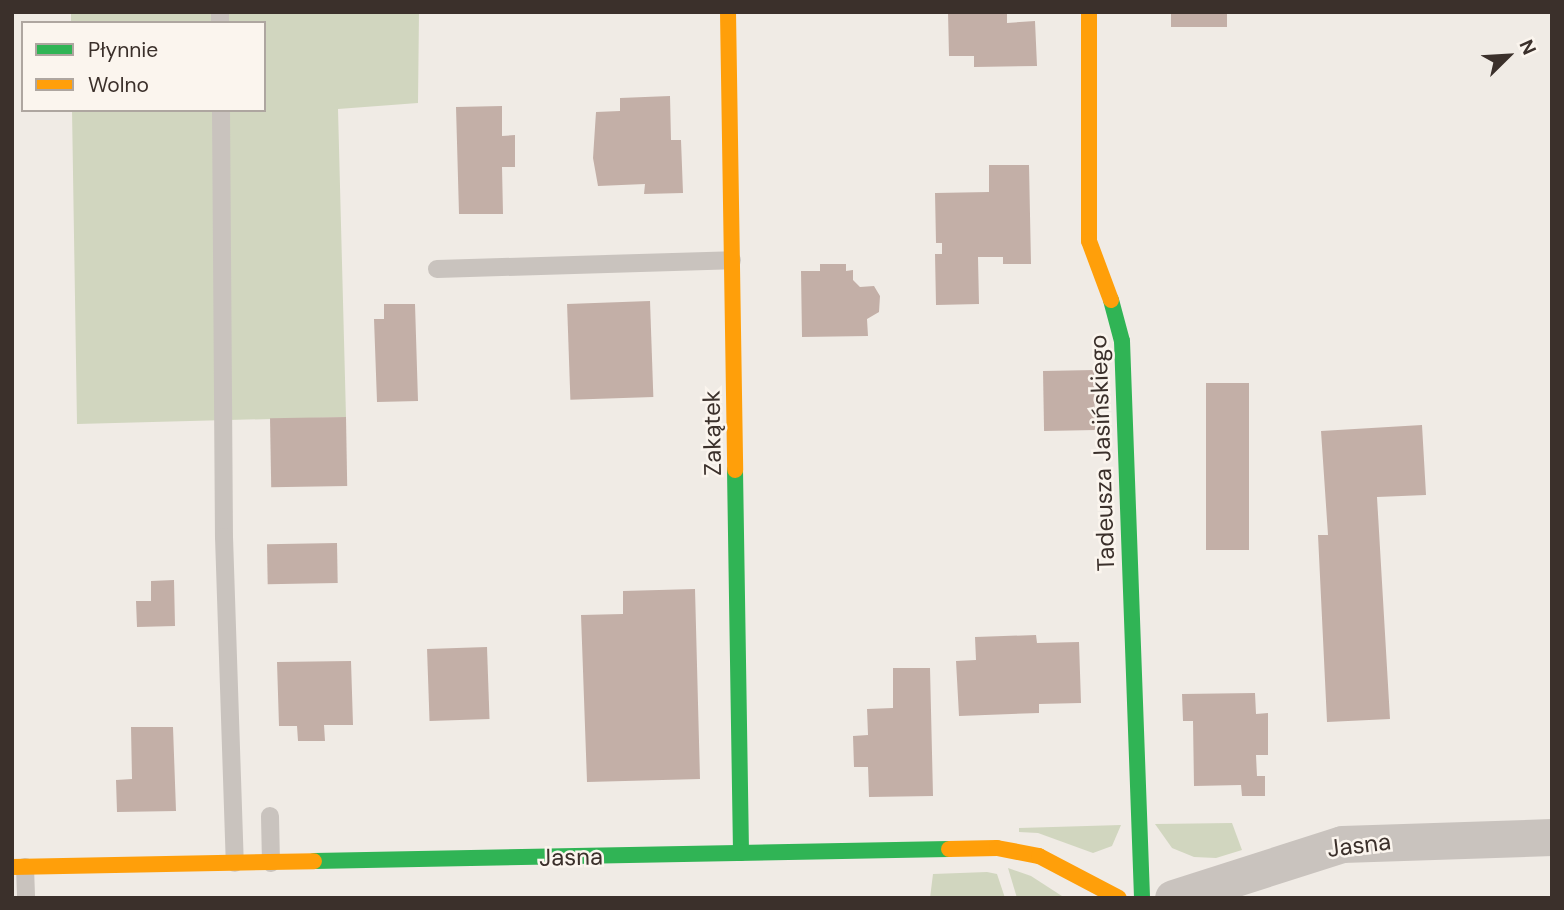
<!DOCTYPE html>
<html>
<head>
<meta charset="utf-8">
<style>
	body { margin:0 }
	#map { position:relative; width:1564px; height:910px; overflow:hidden; background:#f0ebe5; font-family:"DM Sans",sans-serif }
	div>[style] { position:absolute }
	.green>* { inset:0; background:#d1d6bf }
	.building>* { inset:0; background:#c3afa7; transform-origin:0 0 }
	.lane>* { height:18px; margin:-9px; padding:0 9px; transform-origin:9px; border-radius:9px; background:#c9c3be }
	.street>* { height:37px; margin:-18.5px; padding:0 18.5px; transform-origin:18.5px; border-radius:18.5px; background:#c9c3be }
	.fast>* { height:16px; margin:-8px; padding:0 8px; transform-origin:8px; border-radius:8px; background:#30b455 }
	.slow>* { height:16px; margin:-8px; padding:0 8px; transform-origin:8px; border-radius:8px; background:#ff9f0a }
	span { translate:-50% -50%; white-space:nowrap; text-align:center; line-height:1.15; -webkit-text-stroke:5px #fbf5ee; paint-order:stroke }
	.street-label { font-size:24px; color:#3b302b }
	.frame { position:absolute; inset:0; border:14px solid #3b302b; pointer-events:none }
	.legend { position:absolute; left:21px; top:21px; width:245px; height:91px; box-sizing:border-box; background:#fbf5ee; border:2px solid #aea6a0; margin:0; padding:9px 12px; list-style:none; font-size:21px; color:#3b302b }
	.legend li { display:flex; align-items:center; gap:14px; height:35px }
	.legend b { width:35px; border:2px solid #aea6a0 }
	.north { position:absolute; left:1473px; top:21px; width:70px; height:70px; -webkit-text-stroke:5px #fbf5ee; paint-order:stroke; rotate:66deg; font-size:19px; font-weight:700; line-height:28px; text-align:center; color:#3b302b }
	.north::after { content:''; display:block; margin:auto; width:24px; height:32px; background:#3b302b; clip-path:polygon(50% 0,100% 100%,50% 72%,0 100%) }
</style>
</head>
<body>
<div id="map">
	<div class="green">
		<div style="clip-path:polygon(71px 12px,419px 12px,418px 103px,338px 109px,346px 417px,77px 424px,72px 110px,264px 110px,264px 23px,71px 23px)"></div>
		<div style="clip-path:polygon(1232px 823px,1242px 850px,1216px 858px,1194px 857px,1172px 848px,1155px 824px)"></div>
		<div style="clip-path:polygon(1121px 825px,1112px 846px,1093px 853px,1038px 833px,1019px 832px,1019px 828px)"></div>
		<div style="clip-path:polygon(1008px 868px,1031px 876px,1065px 898px,1017px 898px)"></div>
		<div style="clip-path:polygon(987px 872px,997px 874px,1005px 898px,930px 898px,933px 874px)"></div>
	</div>
	<div class="building">
		<div style="clip-path:polygon(948px 12px,1007px 12px,1007px 23px,1035px 21px,1037px 66px,974px 67px,974px 56px,949px 56px)"></div>
		<div style="left:1171px;top:12px;width:56px;height:15px"></div>
		<div style="clip-path:polygon(670px 96px,671px 140px,681px 140px,683px 193px,644px 194px,645px 184px,598px 186px,593px 158px,596px 112px,620px 111px,620px 98px)"></div>
		<div style="clip-path:polygon(502px 106px,502px 136px,515px 135px,515px 167px,502px 167px,503px 214px,459px 214px,456px 107px)"></div>
		<div style="clip-path:polygon(989px 165px,1029px 165px,1031px 264px,1003px 264px,1003px 257px,978px 257px,979px 304px,936px 305px,935px 254px,942px 254px,942px 243px,936px 243px,935px 193px,989px 192px)"></div>
		<div style="clip-path:polygon(820px 264px,846px 264px,846px 271px,853px 270px,853px 280px,860px 287px,874px 286px,880px 296px,879px 312px,867px 319px,868px 336px,802px 337px,801px 271px,820px 271px)"></div>
		<div style="left:650px;top:301px;width:96px;height:83px;rotate:88deg"></div>
		<div style="clip-path:polygon(384px 304px,415px 304px,418px 401px,377px 402px,374px 319px,384px 319px)"></div>
		<div style="left:1094px;top:370px;width:60px;height:51px;rotate:89deg"></div>
		<div style="left:1206px;top:383px;width:43px;height:167px"></div>
		<div style="left:346px;top:417px;width:69px;height:76px;rotate:89deg"></div>
		<div style="clip-path:polygon(1422px 425px,1426px 495px,1377px 497px,1390px 719px,1327px 722px,1318px 535px,1328px 535px,1321px 431px)"></div>
		<div style="left:337px;top:543px;width:40px;height:70px;rotate:89deg"></div>
		<div style="clip-path:polygon(174px 580px,175px 626px,137px 627px,136px 601px,151px 601px,151px 581px)"></div>
		<div style="clip-path:polygon(695px 589px,700px 779px,587px 782px,581px 615px,623px 614px,623px 591px)"></div>
		<div style="clip-path:polygon(1036px 635px,1037px 643px,1079px 642px,1081px 703px,1039px 704px,1039px 713px,959px 716px,956px 661px,976px 660px,975px 637px)"></div>
		<div style="left:487px;top:647px;width:72px;height:60px;rotate:88deg"></div>
		<div style="clip-path:polygon(351px 661px,353px 725px,324px 725px,325px 741px,298px 741px,297px 726px,279px 726px,277px 662px)"></div>
		<div style="clip-path:polygon(893px 668px,930px 668px,933px 796px,869px 797px,868px 767px,854px 767px,853px 736px,868px 735px,867px 709px,893px 708px)"></div>
		<div style="clip-path:polygon(1255px 693px,1256px 714px,1268px 713px,1268px 755px,1256px 755px,1257px 776px,1265px 776px,1265px 796px,1242px 796px,1241px 785px,1194px 786px,1193px 721px,1183px 721px,1182px 694px)"></div>
		<div style="clip-path:polygon(131px 727px,173px 727px,176px 811px,117px 812px,116px 780px,132px 779px)"></div>
	</div>
	<div class="lane">
		<div style="left:220px;top:12px;width:11px;rotate:90deg"></div>
		<div style="left:221px;top:110px;width:427px;rotate:89.6deg"></div>
		<div style="left:224px;top:537px;width:326px;rotate:88.1deg"></div>
		<div style="left:437px;top:269px;width:295px;rotate:-1.7deg"></div>
		<div style="left:270px;top:816px;width:47px;rotate:88.8deg"></div>
		<div style="left:25px;top:867px;width:31px;rotate:88deg"></div>
	</div>
	<div class="street">
		<div style="left:1173px;top:898px;width:177px;rotate:-17.7deg"></div>
		<div style="left:1342px;top:844px;width:210px;rotate:-1.9deg"></div>
	</div>
	<div class="fast">
		<div style="left:1111px;top:300px;width:42px;rotate:75deg"></div>
		<div style="left:1122px;top:341px;width:557px;rotate:87.94deg"></div>
		<div style="left:735px;top:470px;width:383px;rotate:89.1deg"></div>
		<div style="left:314px;top:861px;width:635px;rotate:-1.08deg"></div>
	</div>
	<div class="slow">
		<div style="left:728px;top:12px;width:458px;rotate:89.1deg"></div>
		<div style="left:1089px;top:12px;width:229px;rotate:90deg"></div>
		<div style="left:1089px;top:241px;width:63px;rotate:69.6deg"></div>
		<div style="left:949px;top:849px;width:48px;rotate:-1.2deg"></div>
		<div style="left:997px;top:848px;width:43px;rotate:10.8deg"></div>
		<div style="left:1039px;top:856px;width:90px;rotate:27.7deg"></div>
		<div style="left:12px;top:867px;width:302px;rotate:-1.1deg"></div>
	</div>
	<div class="street-label">
		<span style="left:712px;top:433px;rotate:-91deg">Zakątek</span>
		<span style="left:1102px;top:453px;rotate:-92deg">Tadeusza Jasińskiego</span>
		<span style="left:1359px;top:845px;rotate:-7deg">Jasna</span>
		<span style="left:571px;top:857px;rotate:-1deg">Jasna</span>
	</div>
	<div class="frame"></div>
	<ul class="legend">
	<li><b style="height:9px;background:#30b455"></b>Płynnie</li>
	<li><b style="height:9px;background:#ff9f0a"></b>Wolno</li>
	</ul>
	<div class="north">N</div>
</div>
</body>
</html>
